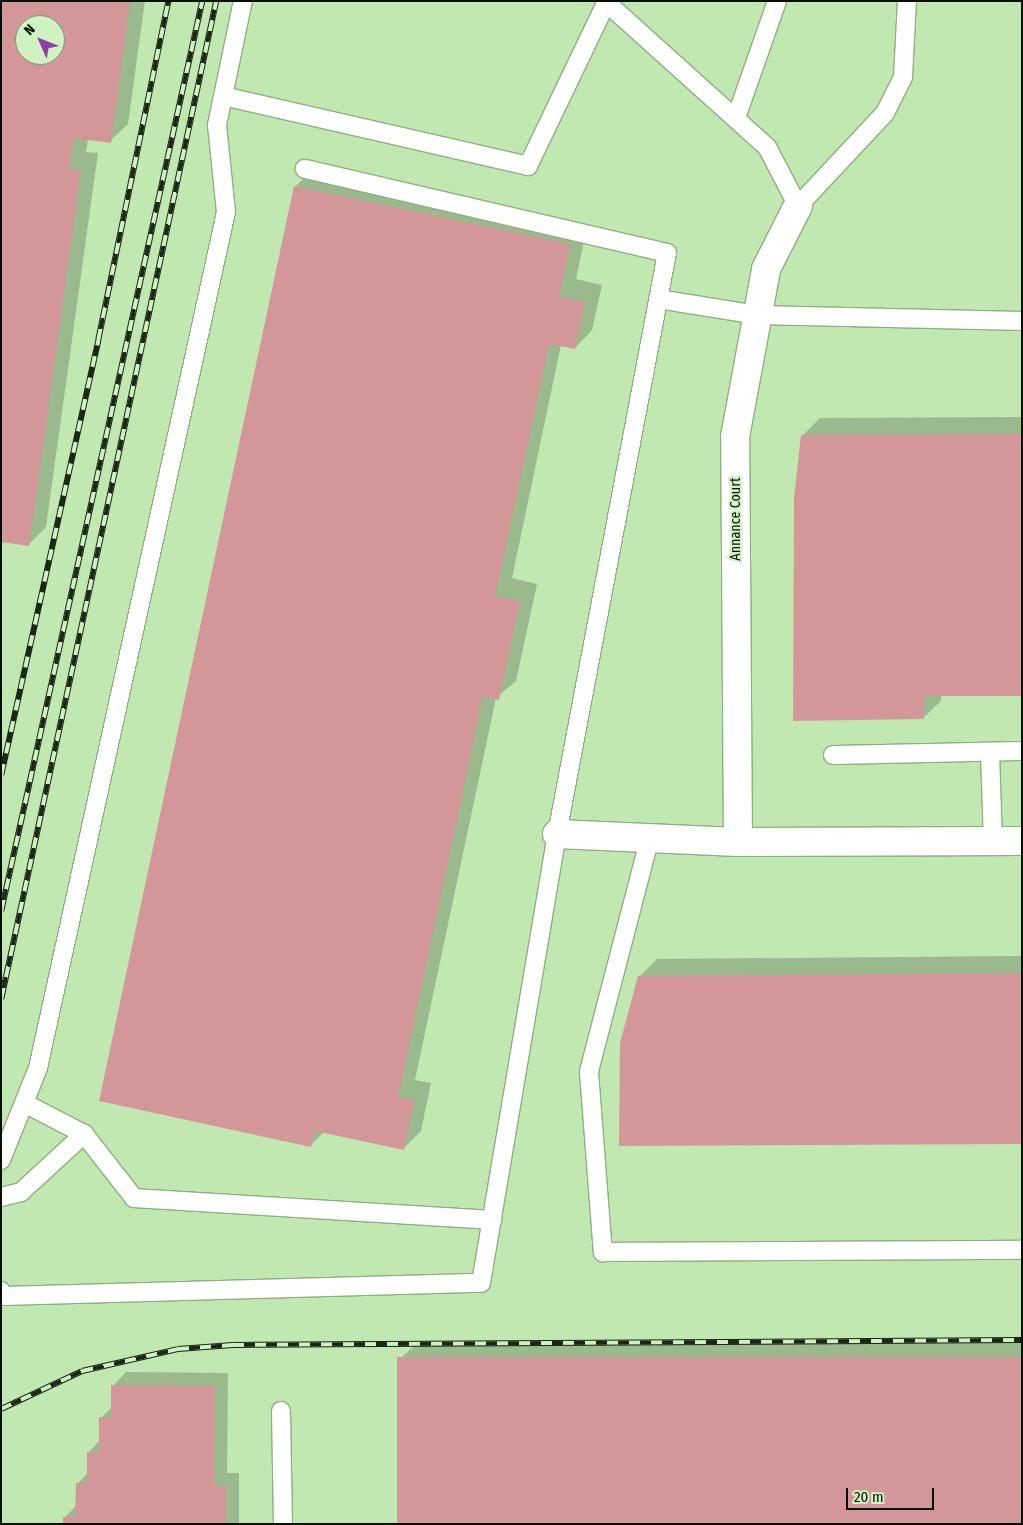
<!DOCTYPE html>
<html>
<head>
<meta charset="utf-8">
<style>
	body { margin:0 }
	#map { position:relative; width:1023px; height:1525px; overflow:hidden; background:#d0f2c2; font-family:"Fira Sans Condensed",sans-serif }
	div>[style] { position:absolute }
	.built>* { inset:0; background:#c1e8b1 }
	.shadow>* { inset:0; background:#0003 }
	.building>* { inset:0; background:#d49799; transform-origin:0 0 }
	.roads { filter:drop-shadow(1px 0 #8eaf81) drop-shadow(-1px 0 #8eaf81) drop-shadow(0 1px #8eaf81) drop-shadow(0 -1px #8eaf81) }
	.service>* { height:18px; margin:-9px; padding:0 9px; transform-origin:9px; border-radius:9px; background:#fff }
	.minor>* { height:28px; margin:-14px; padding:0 14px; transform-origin:14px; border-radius:14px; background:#fff }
	.rail>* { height:5.5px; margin-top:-2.75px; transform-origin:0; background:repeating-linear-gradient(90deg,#d0f2c2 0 11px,#1a2716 0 22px); box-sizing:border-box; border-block:1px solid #1a2716 }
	span { translate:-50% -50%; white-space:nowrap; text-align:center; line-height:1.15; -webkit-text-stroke:4px #d0f2c2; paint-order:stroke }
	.street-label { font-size:14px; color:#050f02 }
	.frame { position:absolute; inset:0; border:2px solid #050f02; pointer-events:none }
	.north { position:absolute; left:15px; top:15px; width:50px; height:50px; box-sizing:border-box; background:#d0f2c2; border:1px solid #7f9775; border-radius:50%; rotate:314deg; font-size:14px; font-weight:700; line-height:20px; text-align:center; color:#050f02 }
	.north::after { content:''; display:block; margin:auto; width:18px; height:22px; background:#913eac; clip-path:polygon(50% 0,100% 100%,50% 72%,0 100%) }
	.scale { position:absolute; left:846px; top:1488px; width:88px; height:22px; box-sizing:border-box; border:2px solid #050f02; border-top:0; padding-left:6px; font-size:15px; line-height:18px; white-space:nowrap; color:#050f02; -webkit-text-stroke:4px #d0f2c2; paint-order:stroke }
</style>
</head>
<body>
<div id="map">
	<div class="built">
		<div style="clip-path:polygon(evenodd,1px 1px,1022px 1px,1022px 1524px,1px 1524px,1px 1px,25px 25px,55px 25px,55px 55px,25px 55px,25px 25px)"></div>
	</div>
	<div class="shadow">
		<div style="clip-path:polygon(evenodd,1px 1px,145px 1px,128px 124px,110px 141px,88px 138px,86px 152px,98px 153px,46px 527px,29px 544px,1px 1px,25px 25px,55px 25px,55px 55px,25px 55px,25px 25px)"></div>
		<div style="clip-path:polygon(313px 169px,587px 227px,576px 279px,602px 285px,592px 330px,575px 348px,561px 345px,512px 578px,537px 584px,516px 681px,496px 698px,415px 1080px,431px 1083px,421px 1131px,403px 1149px,324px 1132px,311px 1145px,295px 187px)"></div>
		<div style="clip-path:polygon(1022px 417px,1022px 695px,941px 695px,941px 701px,923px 718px,802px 436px,820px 418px)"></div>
		<div style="clip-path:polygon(1022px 956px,1022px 1143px,639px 977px,657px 959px)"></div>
		<div style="clip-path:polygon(1022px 1340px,1022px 1524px,398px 1361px,416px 1344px)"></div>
		<div style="clip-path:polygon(126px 1372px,228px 1373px,227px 1473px,239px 1473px,239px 1524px,65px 1524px,65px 1517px,76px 1506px,77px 1484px,88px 1473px,88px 1453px,100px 1440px,101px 1418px,113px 1406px,113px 1386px)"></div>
	</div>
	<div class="building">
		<div style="clip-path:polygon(evenodd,1px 1px,130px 1px,111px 143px,74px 138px,69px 169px,81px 171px,29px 546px,1px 542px,1px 1px,25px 25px,55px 25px,55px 55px,25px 55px,25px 25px)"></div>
		<div style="clip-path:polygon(294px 186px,570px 244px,559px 297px,585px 302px,575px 349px,549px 344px,495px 596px,520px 601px,499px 700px,483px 696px,398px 1097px,414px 1100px,404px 1150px,315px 1131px,311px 1147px,99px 1101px)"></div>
		<div style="clip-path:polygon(1022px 434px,1022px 696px,924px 696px,924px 719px,793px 721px,794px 498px,801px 435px)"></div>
		<div style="clip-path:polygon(1022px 973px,1022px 1144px,619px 1146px,620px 1043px,638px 976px)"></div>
		<div style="left:1022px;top:1357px;width:167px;height:625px;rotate:90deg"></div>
		<div style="clip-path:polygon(111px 1385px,215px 1386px,214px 1486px,226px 1486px,226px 1524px,63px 1524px,63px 1517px,75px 1517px,76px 1483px,87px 1483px,87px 1452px,99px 1452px,99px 1417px,111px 1418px)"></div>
	</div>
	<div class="roads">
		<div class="service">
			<div style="left:607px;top:3px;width:215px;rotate:42deg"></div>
			<div style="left:767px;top:147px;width:67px;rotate:62.3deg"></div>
			<div style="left:798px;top:206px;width:127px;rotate:-46.9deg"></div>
			<div style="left:885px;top:113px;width:40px;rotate:-63.4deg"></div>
			<div style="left:903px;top:77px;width:76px;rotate:-87deg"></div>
			<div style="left:223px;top:96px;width:313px;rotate:12.9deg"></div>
			<div style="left:528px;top:166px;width:183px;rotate:-64.4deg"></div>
			<div style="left:736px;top:118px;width:124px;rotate:-70.7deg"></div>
			<div style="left:658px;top:299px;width:100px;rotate:9.2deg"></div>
			<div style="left:757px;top:315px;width:265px;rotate:1.3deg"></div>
			<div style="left:990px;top:752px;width:89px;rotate:88.1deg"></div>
			<div style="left:833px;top:755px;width:189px;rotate:-1.2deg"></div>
			<div style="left:649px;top:841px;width:239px;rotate:104.6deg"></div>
			<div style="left:589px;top:1072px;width:181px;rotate:85.6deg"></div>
			<div style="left:603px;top:1252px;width:419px;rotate:-0.3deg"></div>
			<div style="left:24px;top:1103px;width:68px;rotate:27.3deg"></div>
			<div style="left:1px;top:1160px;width:99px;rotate:-68.1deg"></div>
			<div style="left:38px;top:1068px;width:876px;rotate:-77.61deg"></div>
			<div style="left:226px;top:212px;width:87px;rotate:-95.9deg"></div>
			<div style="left:217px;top:125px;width:127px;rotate:-78.2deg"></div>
			<div style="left:1px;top:1197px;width:21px;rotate:-14deg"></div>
			<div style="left:21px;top:1192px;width:86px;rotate:-42.6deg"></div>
			<div style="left:84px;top:1134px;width:81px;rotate:52deg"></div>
			<div style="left:134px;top:1198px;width:359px;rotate:3.5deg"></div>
			<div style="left:1px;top:1291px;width:5px;rotate:68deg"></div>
			<div style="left:3px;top:1296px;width:478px;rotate:-1.6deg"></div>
			<div style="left:481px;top:1283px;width:455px;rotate:-80.4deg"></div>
			<div style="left:557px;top:834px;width:591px;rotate:-79.28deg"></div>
			<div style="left:667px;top:253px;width:372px;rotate:-166.9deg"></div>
			<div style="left:281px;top:1411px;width:113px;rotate:89deg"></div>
		</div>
		<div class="minor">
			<div style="left:557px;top:834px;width:181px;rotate:2.5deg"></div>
			<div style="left:738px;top:842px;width:284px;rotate:-0.2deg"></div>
			<div style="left:738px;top:842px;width:405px;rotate:-90.4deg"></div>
			<div style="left:735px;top:437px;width:171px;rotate:-79.5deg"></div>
			<div style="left:766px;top:269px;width:71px;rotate:-63.1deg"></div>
		</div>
	</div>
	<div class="rail">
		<div style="left:1px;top:775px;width:446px;rotate:-77.4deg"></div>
		<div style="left:98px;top:340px;width:346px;rotate:-78.3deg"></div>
		<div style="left:1px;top:911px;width:932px;rotate:-77.54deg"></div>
		<div style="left:1px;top:999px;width:1021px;rotate:-77.84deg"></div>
		<div style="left:1px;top:1409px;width:89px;rotate:-25.1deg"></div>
		<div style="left:82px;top:1371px;width:98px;rotate:-12.9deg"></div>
		<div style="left:178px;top:1349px;width:55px;rotate:-4.2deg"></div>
		<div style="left:233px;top:1345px;width:789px;rotate:-0.36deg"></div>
	</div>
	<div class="street-label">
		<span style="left:736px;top:519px;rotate:-90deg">Annance Court</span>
	</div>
	<div class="frame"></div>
	<div class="north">N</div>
	<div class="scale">20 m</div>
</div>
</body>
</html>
